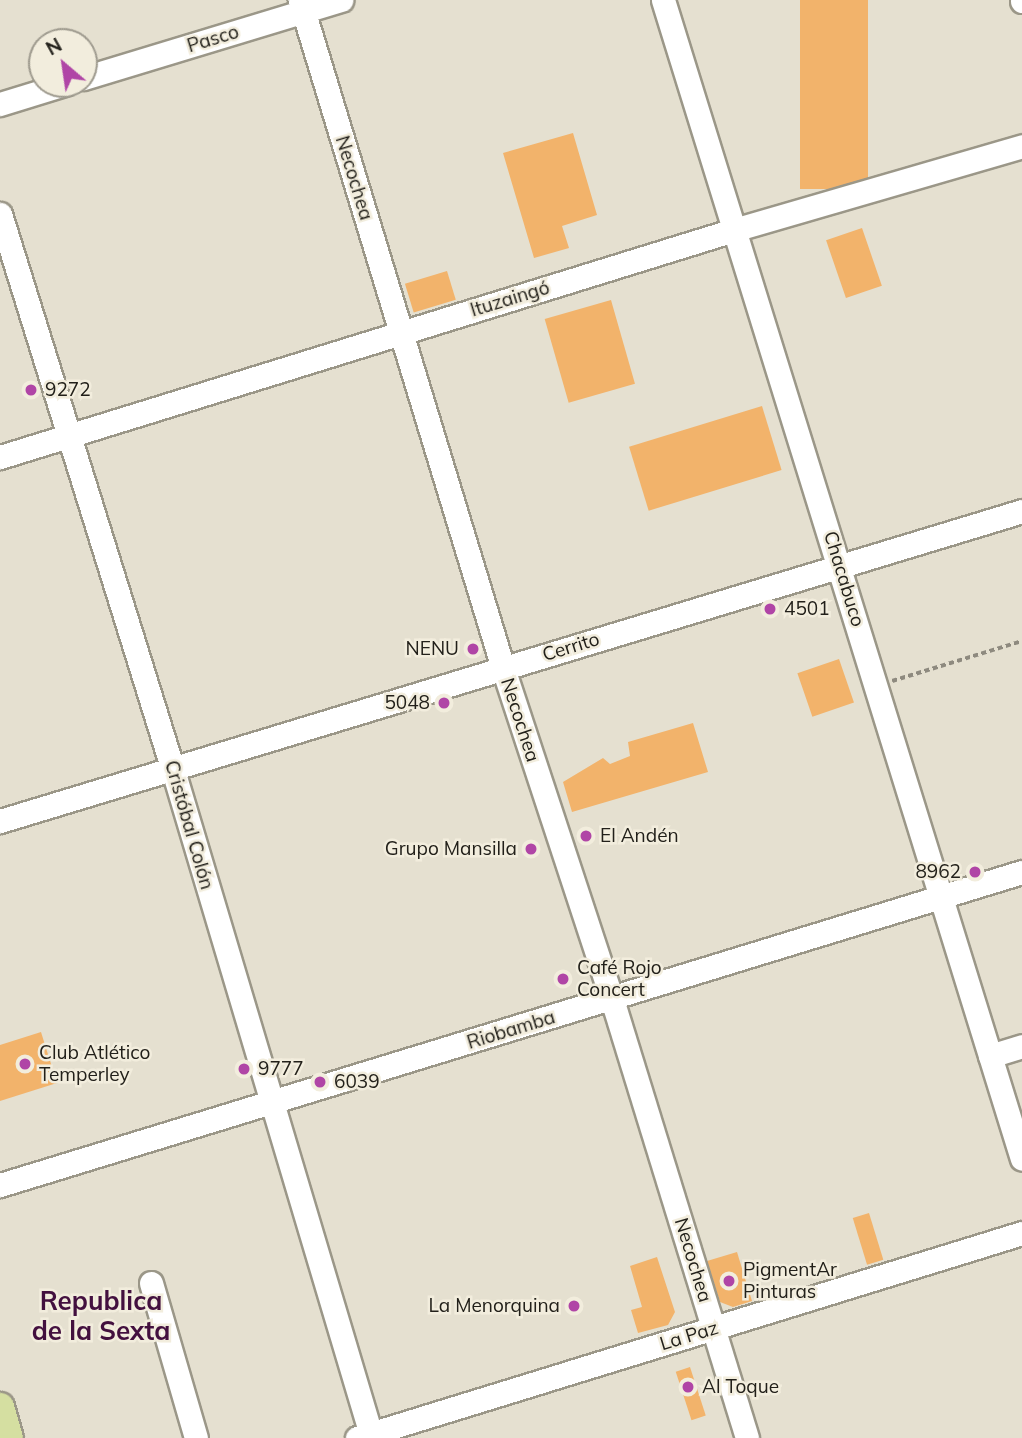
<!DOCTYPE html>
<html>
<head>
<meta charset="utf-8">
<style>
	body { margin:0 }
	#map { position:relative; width:1022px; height:1438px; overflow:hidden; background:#e5e0d0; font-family:Mulish,sans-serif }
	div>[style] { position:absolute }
	.building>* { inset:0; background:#f2b36b; transform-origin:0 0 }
	.path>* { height:3.5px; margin-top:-1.75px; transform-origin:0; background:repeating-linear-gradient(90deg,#8e8a7f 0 5px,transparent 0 8.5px) }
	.roads { filter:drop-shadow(2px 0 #9b9788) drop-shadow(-2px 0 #9b9788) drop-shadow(0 2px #9b9788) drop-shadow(0 -2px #9b9788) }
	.minor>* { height:23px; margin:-11.5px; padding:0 11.5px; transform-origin:11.5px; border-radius:11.5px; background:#fff }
	.major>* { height:28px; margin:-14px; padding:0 14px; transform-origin:14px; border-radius:14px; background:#d5dfa1 }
	.dots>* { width:19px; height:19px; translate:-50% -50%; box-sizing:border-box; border:4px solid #f2eddd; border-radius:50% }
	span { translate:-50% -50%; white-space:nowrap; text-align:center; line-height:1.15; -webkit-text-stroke:5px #f2eddd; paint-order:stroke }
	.street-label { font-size:19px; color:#22201a }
	.poi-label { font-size:19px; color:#22201a }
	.left { translate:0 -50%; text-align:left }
	.right { translate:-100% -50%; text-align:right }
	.district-label { font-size:26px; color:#43103f; font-weight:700 }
	.north { position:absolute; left:28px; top:28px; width:70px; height:70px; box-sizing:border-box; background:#f2eddd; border:2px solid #9f9b8f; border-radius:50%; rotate:331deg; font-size:19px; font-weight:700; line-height:28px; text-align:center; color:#22201a }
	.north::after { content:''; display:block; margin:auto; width:24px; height:32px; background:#b045a6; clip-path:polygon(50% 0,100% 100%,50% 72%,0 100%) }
</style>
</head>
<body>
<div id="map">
	<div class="building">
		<div style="left:800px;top:0;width:68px;height:189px"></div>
		<div style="clip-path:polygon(573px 133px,597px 215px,562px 226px,569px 248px,534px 258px,503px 153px)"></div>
		<div style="left:862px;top:228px;width:61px;height:38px;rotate:71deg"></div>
		<div style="left:447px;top:271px;width:30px;height:44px;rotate:73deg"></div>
		<div style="left:611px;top:300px;width:87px;height:69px;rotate:74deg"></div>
		<div style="left:762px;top:406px;width:67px;height:139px;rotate:73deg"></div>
		<div style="left:839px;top:659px;width:46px;height:44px;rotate:71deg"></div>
		<div style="clip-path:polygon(693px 723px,708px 772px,572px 812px,563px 782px,603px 758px,610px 764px,630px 756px,628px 742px)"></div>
		<div style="clip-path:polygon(41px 1032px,57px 1083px,0 1101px,0 1045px)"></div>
		<div style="left:869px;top:1213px;width:49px;height:17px;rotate:73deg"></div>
		<div style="clip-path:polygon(737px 1252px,752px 1301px,733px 1307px,720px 1302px,707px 1261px)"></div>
		<div style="clip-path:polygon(657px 1257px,675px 1312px,668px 1325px,638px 1333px,631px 1310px,642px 1307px,630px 1266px)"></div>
		<div style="left:690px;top:1367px;width:51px;height:15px;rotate:72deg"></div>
	</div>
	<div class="path">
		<div style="left:892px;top:681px;width:136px;rotate:-17.1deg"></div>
	</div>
	<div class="roads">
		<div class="minor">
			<div style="left:300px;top:0;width:698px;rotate:73.1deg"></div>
			<div style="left:503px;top:668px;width:348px;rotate:71.8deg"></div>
			<div style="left:612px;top:999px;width:459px;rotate:72.9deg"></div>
			<div style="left:663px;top:0;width:1213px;rotate:72.79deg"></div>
			<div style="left:1022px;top:0;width:1px;rotate:90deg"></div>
			<div style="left:84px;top:78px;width:269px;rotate:-16.9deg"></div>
			<div style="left:0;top:104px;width:68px;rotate:-17.1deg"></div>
			<div style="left:0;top:214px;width:582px;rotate:72.72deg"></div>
			<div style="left:173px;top:770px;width:697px;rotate:73.41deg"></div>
			<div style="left:0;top:457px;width:771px;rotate:-17.19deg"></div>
			<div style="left:737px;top:229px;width:297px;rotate:-16.2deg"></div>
			<div style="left:0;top:821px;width:1068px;rotate:-16.87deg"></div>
			<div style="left:990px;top:1056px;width:34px;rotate:-17deg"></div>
			<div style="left:0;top:1185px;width:1069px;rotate:-17.03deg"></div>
			<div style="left:151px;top:1283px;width:161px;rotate:73.8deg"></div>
			<div style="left:357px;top:1438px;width:696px;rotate:-17.13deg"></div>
		</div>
		<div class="major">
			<div style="left:0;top:1407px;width:32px;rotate:74deg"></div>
		</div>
	</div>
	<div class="dots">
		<div style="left:31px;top:390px;background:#b045a6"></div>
		<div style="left:770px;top:609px;background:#b045a6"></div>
		<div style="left:473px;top:649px;background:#b045a6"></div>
		<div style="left:444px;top:703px;background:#b045a6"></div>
		<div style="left:586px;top:836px;background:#b045a6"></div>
		<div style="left:531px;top:849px;background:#b045a6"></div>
		<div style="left:975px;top:872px;background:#b045a6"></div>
		<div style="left:563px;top:979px;background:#b045a6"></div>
		<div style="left:25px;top:1064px;background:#b045a6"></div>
		<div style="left:244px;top:1069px;background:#b045a6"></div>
		<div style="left:320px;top:1082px;background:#b045a6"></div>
		<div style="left:729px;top:1281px;background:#b045a6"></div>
		<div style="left:574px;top:1306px;background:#b045a6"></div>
		<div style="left:688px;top:1387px;background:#b045a6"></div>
	</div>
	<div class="street-label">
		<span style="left:213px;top:39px;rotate:-17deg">Pasco</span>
		<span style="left:354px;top:178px;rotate:73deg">Necochea</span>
		<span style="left:510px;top:299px;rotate:-17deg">Ituzaingó</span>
		<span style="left:844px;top:579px;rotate:73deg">Chacabuco</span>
		<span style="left:571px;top:647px;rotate:-17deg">Cerrito</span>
		<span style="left:520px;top:720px;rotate:72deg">Necochea</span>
		<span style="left:189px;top:825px;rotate:74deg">Cristóbal Colón</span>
		<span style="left:511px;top:1030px;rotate:-17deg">Riobamba</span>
		<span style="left:693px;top:1260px;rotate:73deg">Necochea</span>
		<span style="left:689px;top:1336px;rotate:-17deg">La Paz</span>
	</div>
	<div class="poi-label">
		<span class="left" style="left:45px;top:390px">9272</span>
		<span class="left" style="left:784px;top:609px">4501</span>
		<span class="right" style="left:459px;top:649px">NENU</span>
		<span class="right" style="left:430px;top:703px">5048</span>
		<span class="left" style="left:600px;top:836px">El Andén</span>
		<span class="right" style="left:517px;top:849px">Grupo Mansilla</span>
		<span class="right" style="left:961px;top:872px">8962</span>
		<span class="left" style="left:577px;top:979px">Café Rojo<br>Concert</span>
		<span class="left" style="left:39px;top:1064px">Club Atlético<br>Temperley</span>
		<span class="left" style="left:258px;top:1069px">9777</span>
		<span class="left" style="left:334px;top:1082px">6039</span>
		<span class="left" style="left:743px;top:1281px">PigmentAr<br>Pinturas</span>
		<span class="right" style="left:560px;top:1306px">La Menorquina</span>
		<span class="left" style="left:702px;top:1387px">Al Toque</span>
	</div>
	<div class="district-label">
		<span style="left:101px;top:1316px">Republica<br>de la Sexta</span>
	</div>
	<div class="north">N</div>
</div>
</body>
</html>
